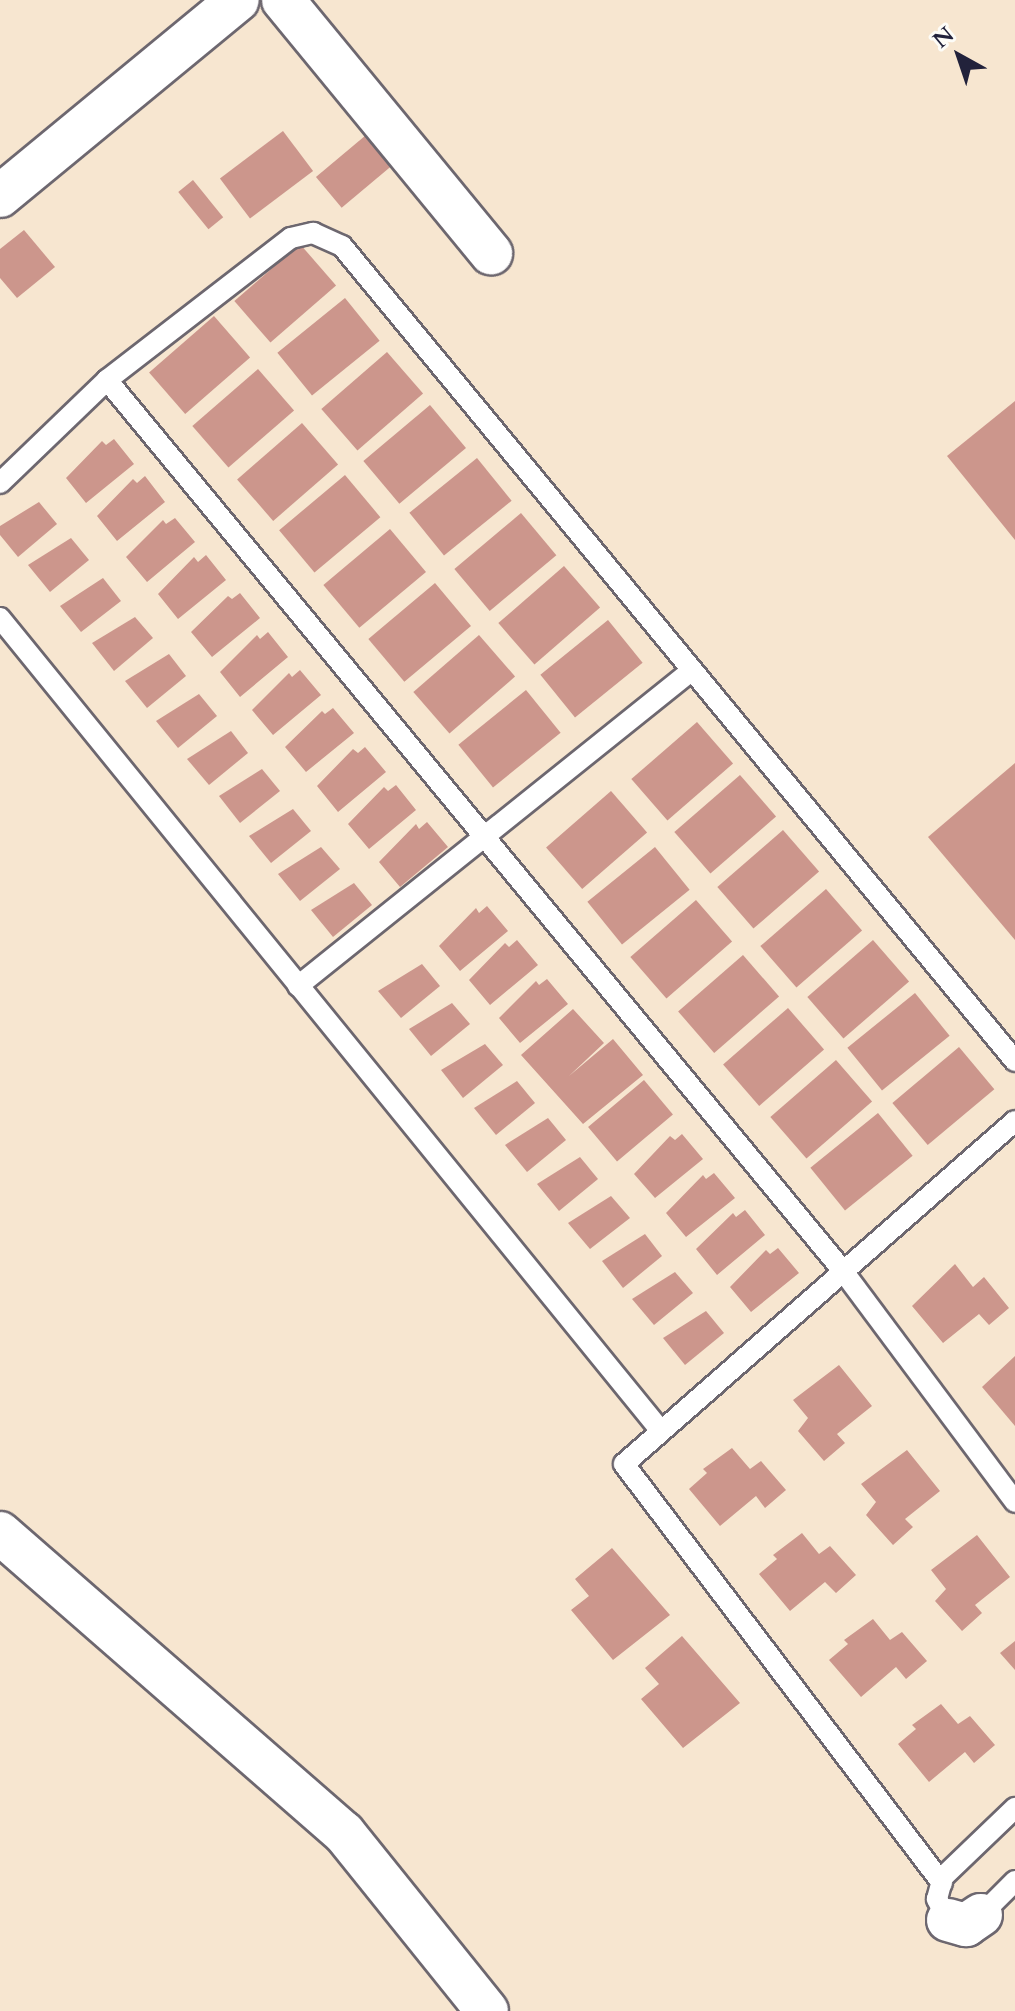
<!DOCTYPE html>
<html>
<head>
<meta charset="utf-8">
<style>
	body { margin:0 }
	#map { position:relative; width:1015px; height:2011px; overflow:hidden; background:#f7e6d0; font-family:Cardo,serif }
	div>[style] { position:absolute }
	.building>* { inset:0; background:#cc968c; transform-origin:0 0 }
	.roads { filter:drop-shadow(2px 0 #6d676f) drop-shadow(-2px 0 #6d676f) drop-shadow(0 2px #6d676f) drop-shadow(0 -2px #6d676f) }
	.service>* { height:20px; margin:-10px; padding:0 10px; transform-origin:10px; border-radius:10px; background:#fff }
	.minor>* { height:42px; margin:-21px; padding:0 21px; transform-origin:21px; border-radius:21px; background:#fff }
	span { translate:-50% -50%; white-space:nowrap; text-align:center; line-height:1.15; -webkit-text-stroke:6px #fdfcf7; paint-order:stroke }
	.north { position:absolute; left:919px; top:16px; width:80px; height:80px; -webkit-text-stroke:6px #fdfcf7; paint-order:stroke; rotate:320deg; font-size:22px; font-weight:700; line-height:32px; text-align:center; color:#22223b }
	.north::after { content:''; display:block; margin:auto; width:28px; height:36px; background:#22223b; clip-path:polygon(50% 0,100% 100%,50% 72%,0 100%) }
</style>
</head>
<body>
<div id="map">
	<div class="building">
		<div style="left:378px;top:125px;width:40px;height:81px;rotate:50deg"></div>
		<div style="left:283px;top:131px;width:50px;height:79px;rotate:53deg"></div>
		<div style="left:193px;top:180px;width:48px;height:19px;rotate:51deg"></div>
		<div style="clip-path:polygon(24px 230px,55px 267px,17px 298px,0 278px,0 249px)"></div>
		<div style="left:300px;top:244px;width:55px;height:87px;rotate:49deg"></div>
		<div style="left:345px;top:298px;width:55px;height:87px;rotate:51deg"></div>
		<div style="left:214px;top:316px;width:55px;height:86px;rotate:49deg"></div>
		<div style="left:387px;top:352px;width:55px;height:87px;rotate:49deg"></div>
		<div style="left:258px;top:369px;width:55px;height:87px;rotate:49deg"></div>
		<div style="clip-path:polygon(1015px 401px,1015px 540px,947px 456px)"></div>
		<div style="left:430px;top:405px;width:56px;height:87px;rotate:50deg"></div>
		<div style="left:302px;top:423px;width:55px;height:86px;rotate:49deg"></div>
		<div style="clip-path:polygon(114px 439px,134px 464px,86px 503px,66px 478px,102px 441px,106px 445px)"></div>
		<div style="left:477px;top:458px;width:55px;height:87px;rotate:51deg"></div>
		<div style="left:345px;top:475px;width:55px;height:86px;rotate:50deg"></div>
		<div style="clip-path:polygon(145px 476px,165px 502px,117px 541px,97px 516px,133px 479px,137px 483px)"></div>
		<div style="clip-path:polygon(39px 502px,57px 524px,18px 557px,0 535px,0 526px)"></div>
		<div style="left:521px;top:513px;width:55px;height:87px;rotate:50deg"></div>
		<div style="clip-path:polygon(175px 518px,195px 542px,147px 582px,126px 557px,163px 520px,166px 524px)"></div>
		<div style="left:390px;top:529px;width:56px;height:87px;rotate:50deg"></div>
		<div style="clip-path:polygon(71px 538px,89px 560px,50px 592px,28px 565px)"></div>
		<div style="clip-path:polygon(206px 555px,226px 580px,178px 619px,158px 594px,194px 557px,198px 562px)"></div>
		<div style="left:564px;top:566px;width:55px;height:87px;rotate:49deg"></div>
		<div style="clip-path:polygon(103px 578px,121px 601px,81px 632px,60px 606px)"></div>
		<div style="left:435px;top:583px;width:56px;height:87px;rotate:50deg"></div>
		<div style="clip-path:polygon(240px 593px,260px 618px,212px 657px,191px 632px,228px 596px,232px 599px)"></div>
		<div style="clip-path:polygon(135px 617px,153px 638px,114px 671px,92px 643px)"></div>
		<div style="left:608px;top:620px;width:55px;height:87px;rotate:51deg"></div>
		<div style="clip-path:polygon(268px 632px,288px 657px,240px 697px,220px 672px,257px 635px,260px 639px)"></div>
		<div style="left:479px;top:635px;width:55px;height:87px;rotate:49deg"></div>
		<div style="clip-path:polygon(169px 654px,186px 676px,147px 708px,125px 681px)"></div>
		<div style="clip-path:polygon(300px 670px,321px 695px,273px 735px,252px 710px,289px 673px,292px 677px)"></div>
		<div style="left:526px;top:690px;width:55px;height:87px;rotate:51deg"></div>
		<div style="clip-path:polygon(199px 694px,217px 716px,178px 748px,156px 721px)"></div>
		<div style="clip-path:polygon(333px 708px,354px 733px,306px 772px,285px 747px,322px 711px,325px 714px)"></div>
		<div style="left:697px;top:722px;width:55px;height:87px;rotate:49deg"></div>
		<div style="clip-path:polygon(231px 731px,248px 753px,209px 785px,187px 759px)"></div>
		<div style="clip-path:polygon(365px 747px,386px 772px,338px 812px,317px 786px,353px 749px,358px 753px)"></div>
		<div style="clip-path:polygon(1015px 763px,1015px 940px,928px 837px)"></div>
		<div style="clip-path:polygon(262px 769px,280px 791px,240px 823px,219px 796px)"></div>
		<div style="left:740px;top:775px;width:55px;height:87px;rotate:49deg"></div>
		<div style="clip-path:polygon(396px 785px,416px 810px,369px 849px,348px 824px,384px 787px,388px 791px)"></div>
		<div style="left:611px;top:791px;width:55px;height:86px;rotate:49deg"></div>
		<div style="clip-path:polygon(293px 809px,311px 831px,271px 863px,249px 836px)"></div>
		<div style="clip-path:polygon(427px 822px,448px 847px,400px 887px,379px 862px,416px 824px,419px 829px)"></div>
		<div style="left:783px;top:830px;width:55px;height:87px;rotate:49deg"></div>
		<div style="clip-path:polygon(321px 847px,340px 869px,300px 901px,278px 874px)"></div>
		<div style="left:655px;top:847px;width:55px;height:87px;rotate:51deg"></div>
		<div style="clip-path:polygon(354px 883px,372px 905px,333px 937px,311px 910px)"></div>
		<div style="left:826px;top:889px;width:55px;height:87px;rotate:49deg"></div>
		<div style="left:696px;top:900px;width:55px;height:87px;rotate:49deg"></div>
		<div style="clip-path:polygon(487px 906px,508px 931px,460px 971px,439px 946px,476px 908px,479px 913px)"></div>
		<div style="clip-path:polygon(517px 940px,538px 965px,490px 1005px,469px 980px,505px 943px,509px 947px)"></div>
		<div style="left:873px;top:940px;width:55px;height:87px;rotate:49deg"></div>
		<div style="left:743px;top:955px;width:55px;height:86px;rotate:49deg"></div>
		<div style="clip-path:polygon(422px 964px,440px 986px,401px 1018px,378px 991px)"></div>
		<div style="clip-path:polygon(547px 979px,568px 1004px,520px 1043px,499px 1018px,536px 981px,539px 985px)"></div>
		<div style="left:915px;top:993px;width:55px;height:87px;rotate:51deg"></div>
		<div style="clip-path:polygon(452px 1003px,470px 1024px,431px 1056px,409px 1029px)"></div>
		<div style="left:788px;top:1008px;width:55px;height:86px;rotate:49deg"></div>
		<div style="clip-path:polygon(573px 1009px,604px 1043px,569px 1076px,613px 1039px,643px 1075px,583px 1124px,521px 1055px)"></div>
		<div style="clip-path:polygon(485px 1044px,503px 1065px,463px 1098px,441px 1070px)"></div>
		<div style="left:959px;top:1047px;width:55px;height:87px;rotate:50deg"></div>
		<div style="left:836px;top:1060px;width:55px;height:87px;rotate:49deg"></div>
		<div style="left:644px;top:1080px;width:45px;height:73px;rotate:50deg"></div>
		<div style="clip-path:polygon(517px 1081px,535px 1103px,496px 1135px,474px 1108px)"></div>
		<div style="left:878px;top:1113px;width:55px;height:87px;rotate:51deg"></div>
		<div style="clip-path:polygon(548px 1118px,566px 1140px,527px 1172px,505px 1145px)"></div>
		<div style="clip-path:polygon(682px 1134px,703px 1159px,655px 1198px,634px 1174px,670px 1136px,675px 1140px)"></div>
		<div style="clip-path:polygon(580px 1157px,598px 1179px,559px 1211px,537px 1184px)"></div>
		<div style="clip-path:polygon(714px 1173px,735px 1198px,686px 1237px,666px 1213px,703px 1175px,706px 1179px)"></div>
		<div style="clip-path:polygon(611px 1196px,630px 1218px,590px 1249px,568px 1223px)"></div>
		<div style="clip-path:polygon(745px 1210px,765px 1235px,717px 1275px,696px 1249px,733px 1213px,736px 1217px)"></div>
		<div style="clip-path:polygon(645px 1234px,662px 1256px,623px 1288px,602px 1261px)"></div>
		<div style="clip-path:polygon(778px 1248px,799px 1273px,751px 1312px,730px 1287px,766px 1250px,770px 1254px)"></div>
		<div style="clip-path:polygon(955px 1264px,973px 1287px,984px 1277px,1009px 1308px,989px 1325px,979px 1314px,943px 1343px,912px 1306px)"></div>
		<div style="clip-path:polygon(675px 1272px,693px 1293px,654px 1325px,632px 1299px)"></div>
		<div style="clip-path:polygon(706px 1311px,724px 1333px,685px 1365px,663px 1338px)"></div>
		<div style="clip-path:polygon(1015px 1356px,1015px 1426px,982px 1387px)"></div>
		<div style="clip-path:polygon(839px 1365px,872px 1406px,837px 1434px,845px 1443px,824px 1461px,798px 1431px,808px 1418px,793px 1400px)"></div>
		<div style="clip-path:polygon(732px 1448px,750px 1469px,761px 1461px,786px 1490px,765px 1508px,756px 1496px,720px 1526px,689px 1489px,707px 1473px,703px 1469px)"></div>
		<div style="clip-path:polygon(907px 1450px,940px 1491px,905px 1519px,913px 1527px,893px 1545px,866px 1515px,876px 1502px,861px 1484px)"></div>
		<div style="clip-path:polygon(802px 1533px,819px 1554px,830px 1546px,856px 1575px,836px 1593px,825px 1582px,790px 1611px,759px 1574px,777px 1559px,773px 1555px)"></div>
		<div style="clip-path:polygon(977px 1535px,1010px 1577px,975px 1605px,982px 1613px,962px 1631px,935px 1601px,946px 1589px,931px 1570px)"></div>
		<div style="clip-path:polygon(612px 1548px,670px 1615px,613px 1660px,571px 1610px,589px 1596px,575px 1579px)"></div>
		<div style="clip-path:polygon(873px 1619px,890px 1640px,902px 1632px,927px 1661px,906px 1679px,896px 1667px,861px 1697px,829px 1660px,848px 1644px,844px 1640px)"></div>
		<div style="clip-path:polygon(682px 1636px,740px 1703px,683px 1748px,641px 1699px,659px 1684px,645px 1668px)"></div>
		<div style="clip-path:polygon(1015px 1641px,1015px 1670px,1000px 1653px)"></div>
		<div style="clip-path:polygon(941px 1704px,958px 1724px,970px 1716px,995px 1745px,974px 1763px,965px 1752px,929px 1782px,898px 1744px,916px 1729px,912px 1725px)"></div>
	</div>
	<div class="roads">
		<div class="service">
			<div style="left:107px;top:380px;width:1156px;rotate:50.44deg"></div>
			<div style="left:843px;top:1271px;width:288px;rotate:53.3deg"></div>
			<div style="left:0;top:483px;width:149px;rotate:-43.9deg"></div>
			<div style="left:107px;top:380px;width:232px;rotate:-37.7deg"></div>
			<div style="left:291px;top:238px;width:23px;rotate:-13deg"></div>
			<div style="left:313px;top:233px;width:32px;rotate:24deg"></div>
			<div style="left:342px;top:246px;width:1057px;rotate:50.45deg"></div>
			<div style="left:0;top:618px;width:1048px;rotate:50.89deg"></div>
			<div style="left:298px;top:986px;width:504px;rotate:-38.71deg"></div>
			<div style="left:942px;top:1883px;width:526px;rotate:-127.2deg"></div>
			<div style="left:624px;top:1464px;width:520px;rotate:-41.26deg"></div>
			<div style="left:981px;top:1915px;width:48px;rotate:-45deg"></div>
			<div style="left:948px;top:1920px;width:24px;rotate:-118deg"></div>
			<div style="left:937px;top:1899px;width:23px;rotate:-75deg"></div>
			<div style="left:943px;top:1877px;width:100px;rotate:-43.8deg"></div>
		</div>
		<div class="minor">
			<div style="left:283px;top:0;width:328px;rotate:50.6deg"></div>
			<div style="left:0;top:196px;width:308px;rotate:-39.5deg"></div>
			<div style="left:0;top:1533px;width:456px;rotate:41.1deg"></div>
			<div style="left:344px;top:1833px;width:228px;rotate:51.2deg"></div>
			<div style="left:948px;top:1920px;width:19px;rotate:16deg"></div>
			<div style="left:966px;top:1925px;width:18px;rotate:-34deg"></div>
		</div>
	</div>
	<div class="north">N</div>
</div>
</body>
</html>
